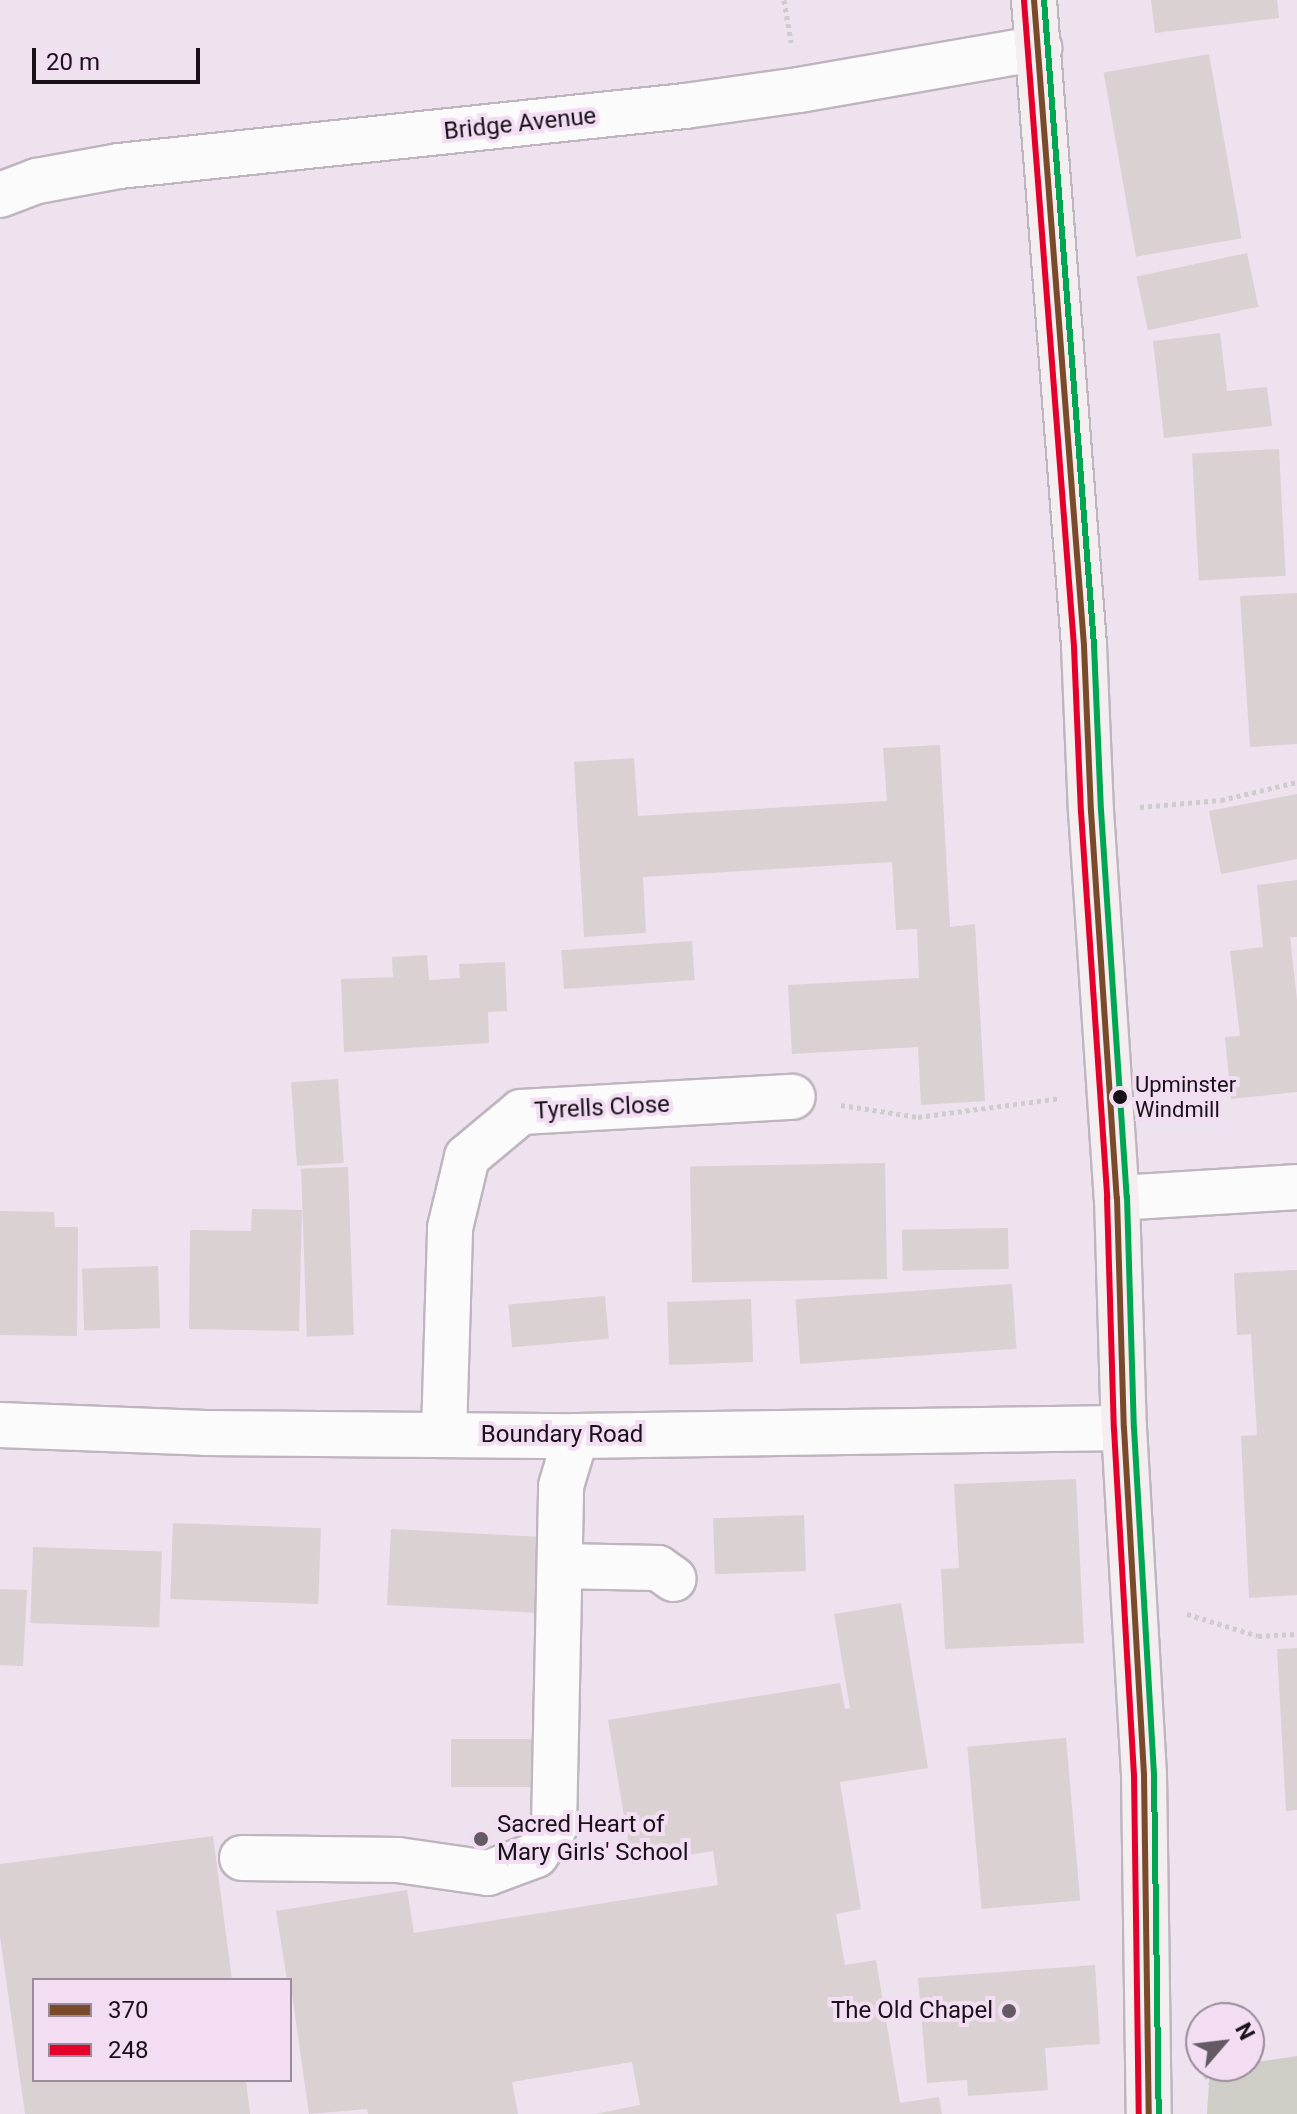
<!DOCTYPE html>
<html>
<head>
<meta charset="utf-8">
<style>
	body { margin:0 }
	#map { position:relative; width:1297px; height:2114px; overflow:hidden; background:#ede2ee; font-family:Roboto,sans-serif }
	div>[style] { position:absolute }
	.green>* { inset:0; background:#cecec6 }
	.building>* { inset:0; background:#dad1d2; transform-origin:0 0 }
	.path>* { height:5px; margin-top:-2.5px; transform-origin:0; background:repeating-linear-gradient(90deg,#cecccf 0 4px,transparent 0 8px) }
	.roads { filter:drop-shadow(2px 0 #beb5bf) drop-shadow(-2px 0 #beb5bf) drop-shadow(0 2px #beb5bf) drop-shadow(0 -2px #beb5bf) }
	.minor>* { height:44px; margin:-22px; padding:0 22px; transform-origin:22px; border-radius:22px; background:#fcfbfc }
	.major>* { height:44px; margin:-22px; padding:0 22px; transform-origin:22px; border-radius:22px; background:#f5eef1 }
	.bus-1>* { height:6px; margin:-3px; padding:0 3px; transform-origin:3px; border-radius:3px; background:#7a4b2a }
	.bus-2>* { height:6px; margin:-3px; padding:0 3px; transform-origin:3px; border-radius:3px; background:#e4002b }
	.bus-3>* { height:6px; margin:-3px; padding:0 3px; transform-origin:3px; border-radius:3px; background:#00a651 }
	.dots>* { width:22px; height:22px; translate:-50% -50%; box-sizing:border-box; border:4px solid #f2ddf3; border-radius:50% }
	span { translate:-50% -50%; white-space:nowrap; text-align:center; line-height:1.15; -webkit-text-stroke:8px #f2ddf3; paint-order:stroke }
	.bus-label { font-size:22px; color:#181118 }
	.left { translate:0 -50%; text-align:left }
	.street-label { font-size:24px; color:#181118 }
	.poi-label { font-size:24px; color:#181118 }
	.right { translate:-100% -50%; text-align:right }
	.legend { position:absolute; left:32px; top:1978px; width:260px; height:104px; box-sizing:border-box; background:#f2ddf3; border:2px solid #9b8b9b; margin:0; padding:10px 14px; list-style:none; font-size:24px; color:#181118 }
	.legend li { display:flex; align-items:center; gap:16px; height:40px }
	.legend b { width:40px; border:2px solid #9b8b9b }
	.north { position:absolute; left:1185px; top:2002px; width:80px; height:80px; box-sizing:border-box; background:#f2ddf3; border:2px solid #9b8b9b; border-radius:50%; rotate:62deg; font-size:22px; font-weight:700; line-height:32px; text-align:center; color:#181118 }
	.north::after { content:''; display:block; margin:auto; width:28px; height:36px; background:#635a63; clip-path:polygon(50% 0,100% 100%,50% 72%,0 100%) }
	.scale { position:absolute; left:32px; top:48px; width:168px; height:36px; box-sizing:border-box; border:4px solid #181118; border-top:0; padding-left:10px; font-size:24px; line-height:28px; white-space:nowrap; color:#181118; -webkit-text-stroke:6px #f2ddf3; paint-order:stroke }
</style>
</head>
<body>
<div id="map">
	<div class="green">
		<div style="clip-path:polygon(1297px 2056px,1297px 2114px,1207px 2114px,1210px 2068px,1249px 2066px,1249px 2063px)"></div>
	</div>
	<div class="building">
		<div style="clip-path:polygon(1151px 0,1277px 0,1279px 18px,1155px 33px)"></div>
		<div style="left:1209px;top:54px;width:187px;height:107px;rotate:80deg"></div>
		<div style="left:1247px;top:253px;width:55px;height:113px;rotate:78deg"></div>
		<div style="clip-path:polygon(1220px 333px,1227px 391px,1267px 387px,1272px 426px,1164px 438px,1153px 341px)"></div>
		<div style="left:1279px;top:449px;width:127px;height:87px;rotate:87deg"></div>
		<div style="clip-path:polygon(1297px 593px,1297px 744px,1250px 747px,1240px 596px)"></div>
		<div style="clip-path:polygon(940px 745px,950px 927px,975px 924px,985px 1101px,921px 1105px,918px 1047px,792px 1054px,788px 985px,919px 978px,917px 929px,896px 930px,892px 862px,643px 877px,646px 933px,584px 937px,574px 762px,634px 758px,638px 816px,887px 801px,883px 748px)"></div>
		<div style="clip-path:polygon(1297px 794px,1297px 859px,1221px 874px,1209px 811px)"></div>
		<div style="clip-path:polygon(1297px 880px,1297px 937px,1290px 937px,1297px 1000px,1297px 1092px,1231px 1099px,1225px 1037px,1240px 1036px,1230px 951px,1263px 947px,1257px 885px)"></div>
		<div style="left:692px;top:941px;width:39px;height:131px;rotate:86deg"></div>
		<div style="clip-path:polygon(427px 955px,429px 980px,460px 978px,459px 964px,505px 962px,507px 1011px,488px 1012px,489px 1043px,344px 1052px,341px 979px,393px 977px,392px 957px)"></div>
		<div style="left:338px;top:1079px;width:84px;height:47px;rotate:86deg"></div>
		<div style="left:885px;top:1163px;width:116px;height:195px;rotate:89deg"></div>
		<div style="left:348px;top:1167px;width:168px;height:47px;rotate:88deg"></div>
		<div style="clip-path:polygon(252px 1209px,302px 1210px,299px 1331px,189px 1329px,190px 1230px,251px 1231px)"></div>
		<div style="clip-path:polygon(0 1211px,54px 1212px,55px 1227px,78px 1227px,77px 1336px,0 1335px)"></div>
		<div style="left:1008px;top:1228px;width:41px;height:106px;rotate:89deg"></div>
		<div style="left:158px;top:1266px;width:62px;height:76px;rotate:88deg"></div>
		<div style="clip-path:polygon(1297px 1270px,1297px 1595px,1249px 1598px,1241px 1436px,1257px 1435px,1251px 1334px,1237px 1335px,1234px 1273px)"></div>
		<div style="left:1012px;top:1284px;width:65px;height:217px;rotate:86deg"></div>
		<div style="left:605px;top:1296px;width:43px;height:97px;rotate:85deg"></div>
		<div style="left:751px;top:1299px;width:63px;height:84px;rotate:88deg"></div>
		<div style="clip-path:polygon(1076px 1479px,1084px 1643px,945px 1649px,941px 1569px,959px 1568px,954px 1484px)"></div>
		<div style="left:804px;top:1515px;width:56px;height:91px;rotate:88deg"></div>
		<div style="left:173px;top:1523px;width:148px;height:76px;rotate:2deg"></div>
		<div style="left:391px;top:1529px;width:148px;height:76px;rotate:3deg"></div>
		<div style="left:33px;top:1547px;width:129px;height:76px;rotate:2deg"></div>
		<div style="clip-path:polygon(0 1589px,27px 1590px,23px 1666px,0 1665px)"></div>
		<div style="clip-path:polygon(901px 1603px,928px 1768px,840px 1782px,861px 1909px,836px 1914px,845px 1965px,876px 1960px,900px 2103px,939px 2097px,942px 2114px,595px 2114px,640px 2105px,632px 2062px,512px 2082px,518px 2114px,368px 2114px,367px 2109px,309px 2114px,290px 1980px,287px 1980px,276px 1911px,407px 1890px,414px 1933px,718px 1885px,713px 1851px,632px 1864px,608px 1720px,840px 1683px,845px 1709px,850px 1708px,834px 1614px)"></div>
		<div style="clip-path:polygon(1297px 1648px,1297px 1810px,1286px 1811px,1277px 1649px)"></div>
		<div style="left:1066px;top:1738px;width:163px;height:99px;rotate:85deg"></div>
		<div style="left:451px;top:1739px;width:85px;height:48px"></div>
		<div style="clip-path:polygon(213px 1836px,232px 1980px,34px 1980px,34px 2080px,246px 2080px,250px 2114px,25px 2114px,0 1936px,0 1864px)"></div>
		<div style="clip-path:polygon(1095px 1965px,1100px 2044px,1045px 2048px,1048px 2090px,968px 2096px,967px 2080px,927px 2083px,918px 1978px)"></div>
	</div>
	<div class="path">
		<div style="left:784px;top:0;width:43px;rotate:80.5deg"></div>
		<div style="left:1140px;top:807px;width:81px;rotate:-4.9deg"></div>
		<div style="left:1221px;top:800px;width:78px;rotate:-13.3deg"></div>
		<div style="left:841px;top:1105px;width:78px;rotate:8.9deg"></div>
		<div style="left:918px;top:1117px;width:144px;rotate:-7.6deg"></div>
		<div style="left:1187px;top:1614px;width:74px;rotate:17.2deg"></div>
		<div style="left:1258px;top:1636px;width:39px;rotate:-3deg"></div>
		<div style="left:1201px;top:2068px;width:55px;rotate:56.9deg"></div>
	</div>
	<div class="roads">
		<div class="minor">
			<div style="left:0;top:195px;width:40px;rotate:-21deg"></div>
			<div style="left:37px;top:181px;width:83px;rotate:-10.4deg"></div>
			<div style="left:119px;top:166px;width:569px;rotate:-6.05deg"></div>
			<div style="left:685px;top:106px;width:115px;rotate:-8deg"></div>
			<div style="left:799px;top:90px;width:244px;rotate:-9.9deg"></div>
			<div style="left:1117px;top:1198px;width:180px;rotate:-3.5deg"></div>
			<div style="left:0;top:1425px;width:205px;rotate:2.2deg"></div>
			<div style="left:205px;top:1433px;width:371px;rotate:0.5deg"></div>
			<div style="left:576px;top:1436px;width:548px;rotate:-0.84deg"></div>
			<div style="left:444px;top:1434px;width:206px;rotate:-88.3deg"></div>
			<div style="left:450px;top:1228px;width:73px;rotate:-76.5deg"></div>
			<div style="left:467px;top:1157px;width:70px;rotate:-39.8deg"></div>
			<div style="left:521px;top:1112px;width:272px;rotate:-3.2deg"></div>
			<div style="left:560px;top:1566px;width:98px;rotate:1.2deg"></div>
			<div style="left:658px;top:1568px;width:19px;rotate:35deg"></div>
			<div style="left:242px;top:1858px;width:156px;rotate:0.7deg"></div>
			<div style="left:398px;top:1860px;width:91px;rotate:8.2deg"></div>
			<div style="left:488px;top:1873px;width:51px;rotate:-20.6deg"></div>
			<div style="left:536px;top:1855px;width:32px;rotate:-56deg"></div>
			<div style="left:554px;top:1828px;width:342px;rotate:-88.8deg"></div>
			<div style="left:561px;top:1486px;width:52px;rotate:-73.3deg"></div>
		</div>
		<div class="major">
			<div style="left:1034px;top:0;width:648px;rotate:85.57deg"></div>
			<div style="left:1084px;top:646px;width:165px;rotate:87.6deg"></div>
			<div style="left:1091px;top:811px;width:388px;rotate:86.2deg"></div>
			<div style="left:1117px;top:1198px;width:230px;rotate:88.3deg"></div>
			<div style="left:1124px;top:1428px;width:348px;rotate:86.7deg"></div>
			<div style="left:1144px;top:1775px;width:339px;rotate:89.2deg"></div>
		</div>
	</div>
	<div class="bus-1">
		<div style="left:1034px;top:0;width:648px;rotate:85.57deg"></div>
		<div style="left:1084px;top:646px;width:165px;rotate:87.6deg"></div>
		<div style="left:1091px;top:811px;width:388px;rotate:86.2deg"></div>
		<div style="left:1117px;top:1198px;width:230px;rotate:88.3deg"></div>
		<div style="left:1124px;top:1428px;width:348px;rotate:86.7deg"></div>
		<div style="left:1144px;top:1775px;width:339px;rotate:89.2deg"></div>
	</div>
	<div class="bus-2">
		<div style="left:1024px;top:1px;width:648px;rotate:85.57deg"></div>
		<div style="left:1074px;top:647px;width:165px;rotate:87.6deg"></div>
		<div style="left:1081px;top:812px;width:387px;rotate:86.1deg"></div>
		<div style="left:1107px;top:1198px;width:231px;rotate:88.3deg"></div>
		<div style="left:1114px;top:1429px;width:347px;rotate:86.7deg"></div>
		<div style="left:1134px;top:1775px;width:339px;rotate:89.2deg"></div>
	</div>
	<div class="bus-3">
		<div style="left:1044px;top:0;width:647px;rotate:85.57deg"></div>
		<div style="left:1094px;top:645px;width:165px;rotate:87.6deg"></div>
		<div style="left:1101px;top:810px;width:388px;rotate:86.2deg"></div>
		<div style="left:1127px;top:1197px;width:231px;rotate:88.3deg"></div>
		<div style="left:1134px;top:1428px;width:348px;rotate:86.7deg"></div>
		<div style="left:1154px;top:1775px;width:339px;rotate:89.2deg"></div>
	</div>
	<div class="dots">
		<div style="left:1120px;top:1097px;background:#181118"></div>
		<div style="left:481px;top:1839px;background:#635a63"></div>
		<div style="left:1009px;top:2011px;background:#635a63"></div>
	</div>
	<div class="bus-label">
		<span class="left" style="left:1135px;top:1097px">Upminster<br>Windmill</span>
	</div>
	<div class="street-label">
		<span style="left:520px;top:124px;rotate:-6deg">Bridge Avenue</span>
		<span style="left:602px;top:1108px;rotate:-3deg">Tyrells Close</span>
		<span style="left:562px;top:1435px">Boundary Road</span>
	</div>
	<div class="poi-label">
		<span class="left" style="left:497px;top:1839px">Sacred Heart of<br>Mary Girls' School</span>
		<span class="right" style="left:993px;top:2011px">The Old Chapel</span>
	</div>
	<ul class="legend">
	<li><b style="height:10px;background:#7a4b2a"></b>370</li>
	<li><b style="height:10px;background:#e4002b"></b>248</li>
	</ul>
	<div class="north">N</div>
	<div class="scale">20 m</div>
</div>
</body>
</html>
